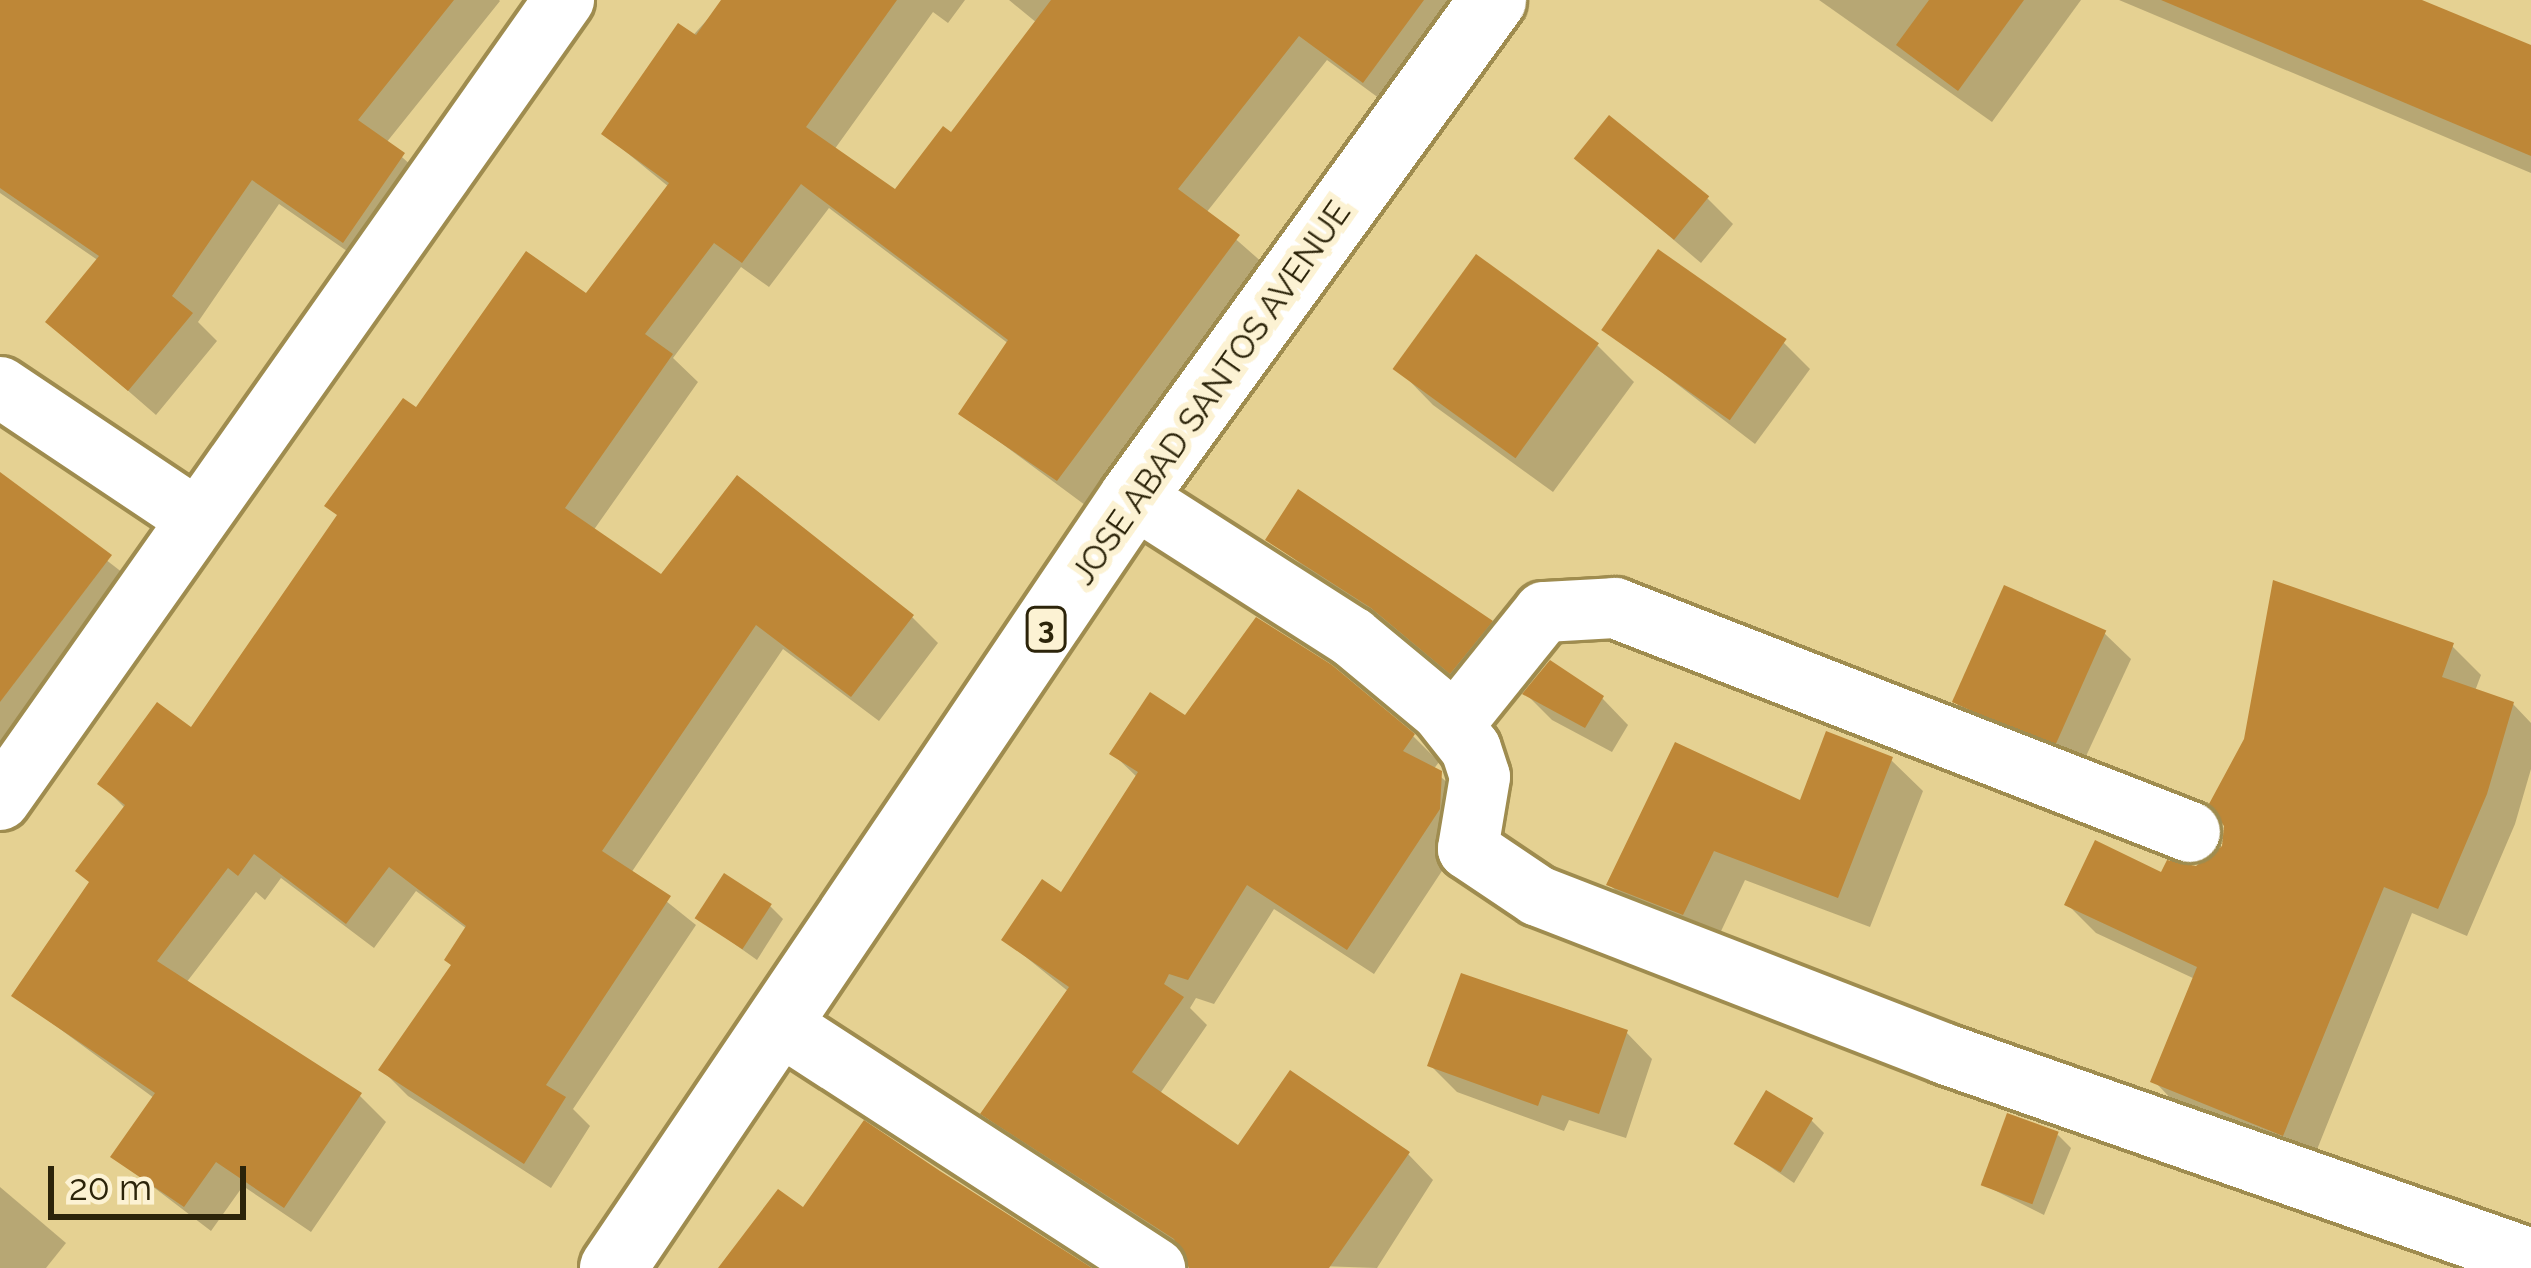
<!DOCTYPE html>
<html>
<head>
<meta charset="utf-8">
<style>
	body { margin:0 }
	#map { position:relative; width:2531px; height:1268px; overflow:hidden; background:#e5d192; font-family:Raleway,sans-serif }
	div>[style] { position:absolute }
	.shadow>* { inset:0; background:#0003 }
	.building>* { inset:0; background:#be8737; transform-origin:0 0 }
	.roads { filter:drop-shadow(3px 0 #9f8c4f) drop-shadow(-3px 0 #9f8c4f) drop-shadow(0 3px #9f8c4f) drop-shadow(0 -3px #9f8c4f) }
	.street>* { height:60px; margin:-30px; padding:0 30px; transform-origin:30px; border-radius:30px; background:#fff }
	.highway>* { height:66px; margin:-33px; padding:0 33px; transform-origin:33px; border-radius:33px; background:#fff }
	span { translate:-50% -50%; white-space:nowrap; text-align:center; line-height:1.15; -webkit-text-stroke:12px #fcf2d3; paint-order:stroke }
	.shield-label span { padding:3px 9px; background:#fcf2d3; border:3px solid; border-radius:9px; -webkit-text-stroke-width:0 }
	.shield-label { font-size:30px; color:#2c240a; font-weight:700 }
	.street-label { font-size:33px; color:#2c240a }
	.scale { position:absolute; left:48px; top:1166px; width:198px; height:54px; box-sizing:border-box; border:6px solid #2c240a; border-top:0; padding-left:15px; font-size:36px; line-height:42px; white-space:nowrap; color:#2c240a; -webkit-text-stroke:9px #fcf2d3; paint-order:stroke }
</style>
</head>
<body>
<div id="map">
	<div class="shadow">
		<div style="clip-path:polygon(0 0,499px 0,500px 1px,386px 143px,429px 181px,370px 267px,279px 204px,198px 322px,217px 341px,156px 415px,49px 322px,99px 261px,0 193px)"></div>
		<div style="clip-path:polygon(725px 0,965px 0,948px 23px,933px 12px,834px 150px,896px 193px,952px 136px,1037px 23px,1009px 0,1469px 0,1391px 107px,1327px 60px,1206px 213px,1264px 264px,1085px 505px,962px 414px,1009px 344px,829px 208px,769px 287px,741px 267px,673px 358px,698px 382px,593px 531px,662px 578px,912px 617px,938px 643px,879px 721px,783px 649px,631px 873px,696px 925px,573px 1109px,590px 1126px,551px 1188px,408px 1096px,382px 1070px,454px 966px,467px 929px,416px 891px,374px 948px,281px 878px,265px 900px,256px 892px,186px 983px,360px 1096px,386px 1122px,311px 1232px,243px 1186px,211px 1231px,114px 1157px,154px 1098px,15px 996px,91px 884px,126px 809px,101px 784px,191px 731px,416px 411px,586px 297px,669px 187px,604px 134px)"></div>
		<div style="clip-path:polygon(1819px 0,2081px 0,1992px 122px)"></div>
		<div style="clip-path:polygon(2119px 0,2414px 0,2531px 49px,2531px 173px)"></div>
		<div style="clip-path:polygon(1577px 158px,1707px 198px,1733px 224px,1701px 263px)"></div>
		<div style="clip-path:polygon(1604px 328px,1784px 343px,1810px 369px,1755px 444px)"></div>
		<div style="clip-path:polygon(1597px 345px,1634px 382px,1553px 492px,1433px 405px,1397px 368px)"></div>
		<div style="clip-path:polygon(0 478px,136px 583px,0 803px)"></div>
		<div style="clip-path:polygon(1269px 540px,1491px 623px,1517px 649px,1478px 698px)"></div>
		<div style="clip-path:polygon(2104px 633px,2131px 659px,2081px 767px,1981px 727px,1954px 701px)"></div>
		<div style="clip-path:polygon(2452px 646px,2481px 675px,2475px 691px,2513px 704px,2531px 723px,2531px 769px,2515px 824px,2467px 936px,2412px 913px,2312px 1162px,2182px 1110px,2154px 1081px,2195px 979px,2096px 933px,2068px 905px,2197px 869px)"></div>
		<div style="clip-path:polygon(1526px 694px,1602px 698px,1628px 725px,1612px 752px,1552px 720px)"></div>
		<div style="clip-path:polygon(1185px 719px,1413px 736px,1439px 762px,1433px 770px,1467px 800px,1465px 836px,1374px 974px,1274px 909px,1214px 1004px,1196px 998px,1190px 1008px,1207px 1025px,1159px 1095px,1239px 1150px,1408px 1154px,1433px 1180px,1377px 1268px,1200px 1262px,1010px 1139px,984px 1113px,1069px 992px,1005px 940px,1062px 896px,1138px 778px,1113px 754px)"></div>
		<div style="clip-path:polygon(1891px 760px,1923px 791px,1870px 927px,1745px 880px,1715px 944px,1641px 916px,1610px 885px)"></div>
		<div style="clip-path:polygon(770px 906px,783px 919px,757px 960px,698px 918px)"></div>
		<div style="clip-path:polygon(1626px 1032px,1652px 1059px,1626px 1138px,1569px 1120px,1564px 1131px,1457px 1092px,1431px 1066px)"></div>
		<div style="clip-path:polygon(1811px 1120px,1824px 1133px,1794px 1183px,1737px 1144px)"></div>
		<div style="clip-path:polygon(2058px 1135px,2071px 1148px,2044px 1215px,1982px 1184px)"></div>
		<div style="clip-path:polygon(0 1187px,66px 1243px,46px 1268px,0 1268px)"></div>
	</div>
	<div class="building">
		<div style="clip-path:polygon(0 0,454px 0,358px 120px,405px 153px,343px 243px,252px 180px,172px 296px,193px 313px,128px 391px,45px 322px,99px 256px,0 188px)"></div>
		<div style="clip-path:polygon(721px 0,897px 0,806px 127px,895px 189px,943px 126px,951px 132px,1051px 0,1424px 0,1363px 83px,1299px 36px,1178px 189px,1240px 235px,1057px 481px,958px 414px,1008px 340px,801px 184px,742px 263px,714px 243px,645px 334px,673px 354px,565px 508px,661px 574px,737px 475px,914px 615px,851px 697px,756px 625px,602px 851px,671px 896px,546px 1085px,566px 1097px,524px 1164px,378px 1070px,451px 965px,444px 960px,466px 926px,389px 867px,346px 924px,254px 854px,238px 876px,228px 868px,157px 961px,362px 1093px,284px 1208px,216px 1162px,184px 1207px,110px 1157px,155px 1093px,11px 996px,89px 882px,75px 871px,125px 805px,97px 784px,157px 702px,191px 727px,337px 515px,324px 506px,403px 398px,416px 407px,526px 251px,586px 293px,669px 183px,601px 134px,678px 23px,696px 35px)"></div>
		<div style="clip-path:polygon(1929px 0,2024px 0,1958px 91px,1896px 45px)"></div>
		<div style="clip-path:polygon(2161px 0,2422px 0,2531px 45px,2531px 156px)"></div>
		<div style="left:1609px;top:115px;width:129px;height:56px;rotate:39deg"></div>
		<div style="left:1658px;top:249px;width:157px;height:99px;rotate:35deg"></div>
		<div style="left:1476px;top:254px;width:152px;height:142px;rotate:36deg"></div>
		<div style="clip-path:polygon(0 472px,112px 555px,0 702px)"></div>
		<div style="clip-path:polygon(1298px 489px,1493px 621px,1450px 674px,1371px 608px,1265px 540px)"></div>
		<div style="clip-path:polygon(2273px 580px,2454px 643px,2442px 677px,2514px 702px,2487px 794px,2438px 909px,2384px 887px,2283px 1136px,2150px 1082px,2197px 967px,2064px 905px,2095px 840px,2161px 872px,2167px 860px,2196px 866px,2222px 846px,2224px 826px,2209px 804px,2244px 739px)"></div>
		<div style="left:2004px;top:585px;width:112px;height:128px;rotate:24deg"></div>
		<div style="clip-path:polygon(1256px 617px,1332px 665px,1415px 734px,1403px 751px,1442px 771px,1440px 809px,1347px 950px,1247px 885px,1188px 980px,1169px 974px,1164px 984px,1184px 997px,1132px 1072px,1238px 1145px,1290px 1070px,1410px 1152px,1329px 1268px,1189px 1268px,1174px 1239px,980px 1114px,1069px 987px,1001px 940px,1042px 879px,1061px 892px,1138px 772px,1109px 754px,1150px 692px,1185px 715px)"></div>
		<div style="clip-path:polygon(1550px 660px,1604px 696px,1585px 728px,1522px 694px)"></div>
		<div style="clip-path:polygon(1826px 731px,1893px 757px,1838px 898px,1714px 851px,1683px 915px,1606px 885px,1675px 742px,1800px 800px)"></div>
		<div style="left:724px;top:873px;width:57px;height:54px;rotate:33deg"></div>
		<div style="clip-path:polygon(1461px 973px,1628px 1030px,1599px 1114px,1542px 1095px,1538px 1106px,1427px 1066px)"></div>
		<div style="left:1766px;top:1090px;width:55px;height:63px;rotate:31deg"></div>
		<div style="left:2007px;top:1113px;width:55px;height:77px;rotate:20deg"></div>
		<div style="clip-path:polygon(864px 1120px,940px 1171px,1092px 1268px,718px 1268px,778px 1189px,803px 1207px)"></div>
	</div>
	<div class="roads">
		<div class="street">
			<div style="left:0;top:387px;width:234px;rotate:33.8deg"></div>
			<div style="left:1133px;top:497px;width:260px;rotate:32.6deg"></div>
			<div style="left:1352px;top:637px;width:116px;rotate:39.7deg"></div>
			<div style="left:1441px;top:711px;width:48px;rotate:51.7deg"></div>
			<div style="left:1471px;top:749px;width:29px;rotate:72deg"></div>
			<div style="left:1480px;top:777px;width:73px;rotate:99.5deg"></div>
			<div style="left:1468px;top:849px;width:84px;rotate:33.9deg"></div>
			<div style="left:1538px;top:896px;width:437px;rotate:21.2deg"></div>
			<div style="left:1945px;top:1054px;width:621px;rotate:19.28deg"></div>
			<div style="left:1453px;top:725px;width:145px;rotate:-51.2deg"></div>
			<div style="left:1544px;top:612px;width:71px;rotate:-3.2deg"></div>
			<div style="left:1615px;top:608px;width:617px;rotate:21.28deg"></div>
			<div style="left:0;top:800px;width:979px;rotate:-54.82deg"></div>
			<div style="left:782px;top:1026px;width:445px;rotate:33deg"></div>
		</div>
		<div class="highway">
			<div style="left:613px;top:1268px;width:930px;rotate:-56deg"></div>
			<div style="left:1133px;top:497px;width:614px;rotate:-54.08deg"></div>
		</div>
	</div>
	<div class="shield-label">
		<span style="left:1046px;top:629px">3</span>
	</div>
	<div class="street-label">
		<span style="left:1211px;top:393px;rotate:-55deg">JOSE ABAD SANTOS AVENUE</span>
	</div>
	<div class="scale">20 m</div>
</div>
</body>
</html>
